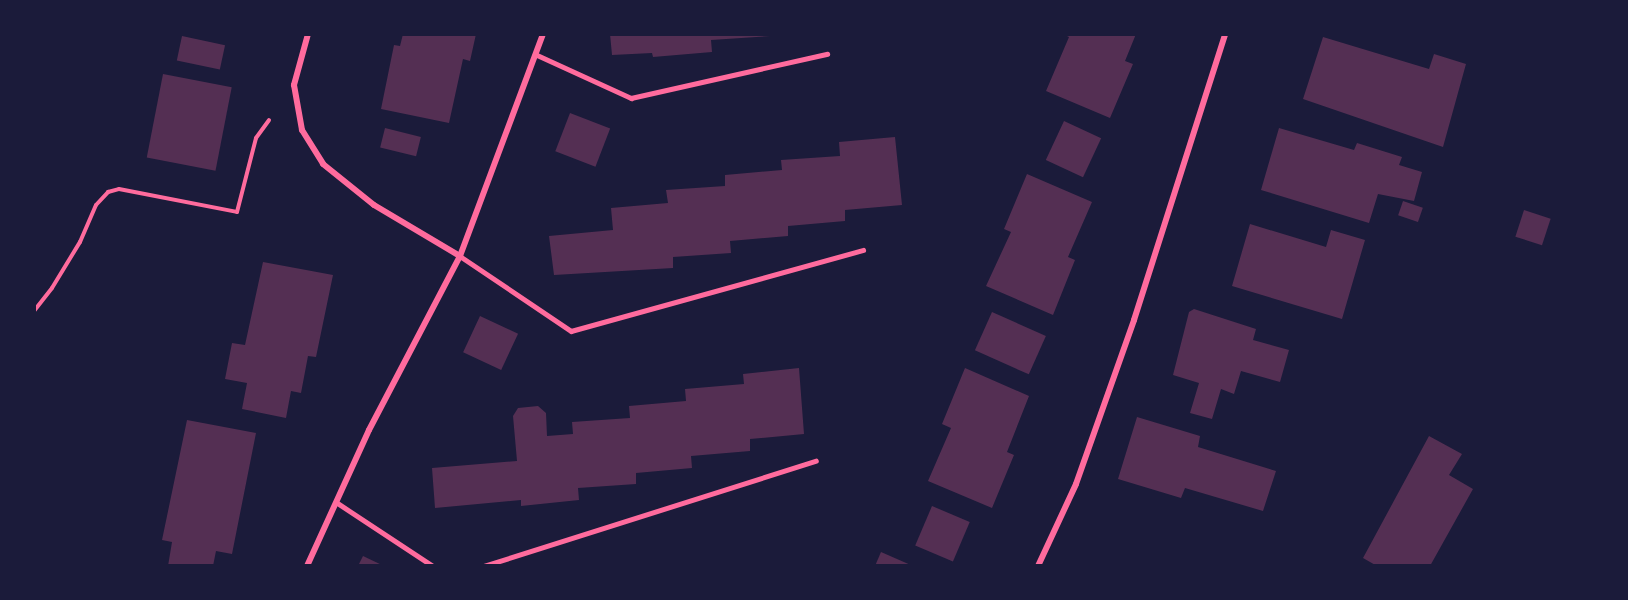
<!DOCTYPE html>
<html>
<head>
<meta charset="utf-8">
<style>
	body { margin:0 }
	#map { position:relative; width:1628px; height:600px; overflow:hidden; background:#1b1b3a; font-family:"Golos Text",sans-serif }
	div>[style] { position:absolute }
	.building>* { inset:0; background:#542f53; transform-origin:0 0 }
	.path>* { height:4px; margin:-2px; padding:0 2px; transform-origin:2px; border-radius:2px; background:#ff6b9d }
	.service>* { height:4.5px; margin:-2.25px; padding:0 2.25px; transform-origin:2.25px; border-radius:2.25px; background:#ff6b9d }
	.minor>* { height:6px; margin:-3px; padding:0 3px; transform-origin:3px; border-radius:3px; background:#ff6b9d }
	span { translate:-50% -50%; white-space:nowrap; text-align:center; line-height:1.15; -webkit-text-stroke:4.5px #1b1b3a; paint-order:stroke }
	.frame { position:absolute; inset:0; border:36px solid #1b1b3a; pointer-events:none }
</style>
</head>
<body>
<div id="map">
	<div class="building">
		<div style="clip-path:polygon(403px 34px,476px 34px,470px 61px,463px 59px,449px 123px,381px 109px,394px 45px,400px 46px)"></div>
		<div style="clip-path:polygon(610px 34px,770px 34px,770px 36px,711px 40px,712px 52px,653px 57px,652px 53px,612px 55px)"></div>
		<div style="clip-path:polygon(1063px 34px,1136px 34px,1125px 61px,1133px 64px,1110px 118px,1046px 91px,1069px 37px)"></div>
		<div style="left:182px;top:36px;width:44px;height:25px;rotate:12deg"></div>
		<div style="clip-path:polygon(1323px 37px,1429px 69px,1434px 54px,1466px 64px,1443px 147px,1303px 99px)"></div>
		<div style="left:163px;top:74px;width:70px;height:85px;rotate:11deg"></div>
		<div style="left:570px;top:113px;width:43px;height:41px;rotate:21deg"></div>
		<div style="left:1064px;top:121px;width:41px;height:43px;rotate:25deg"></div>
		<div style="left:385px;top:128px;width:37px;height:20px;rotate:14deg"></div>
		<div style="clip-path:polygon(1279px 128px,1354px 150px,1357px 143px,1402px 157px,1399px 165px,1422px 172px,1414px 201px,1378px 194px,1369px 223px,1261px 190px)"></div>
		<div style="clip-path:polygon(895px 137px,902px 205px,845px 210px,845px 221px,788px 226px,788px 236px,730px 241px,731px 253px,673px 257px,673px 268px,554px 275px,549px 236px,613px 230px,611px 208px,668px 203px,666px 190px,725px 186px,725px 175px,782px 170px,781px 160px,840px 156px,839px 142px)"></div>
		<div style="clip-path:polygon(1027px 174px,1092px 202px,1068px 257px,1075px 260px,1053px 315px,986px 286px,1011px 232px,1004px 229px)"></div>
		<div style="left:1403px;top:201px;width:21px;height:15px;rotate:19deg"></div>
		<div style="left:1524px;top:210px;width:28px;height:28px;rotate:18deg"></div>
		<div style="clip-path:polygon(1250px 224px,1326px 247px,1331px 230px,1365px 240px,1342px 319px,1232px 286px)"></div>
		<div style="clip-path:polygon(263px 262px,333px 275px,316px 357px,308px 356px,301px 393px,291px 391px,286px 418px,242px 409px,247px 383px,225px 379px,232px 343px,245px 345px)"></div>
		<div style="clip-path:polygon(1194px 309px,1256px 329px,1253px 340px,1289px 350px,1280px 382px,1241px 371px,1234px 394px,1221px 389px,1212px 419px,1190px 413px,1199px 383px,1173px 375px,1189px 312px)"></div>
		<div style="left:992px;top:312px;width:59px;height:42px;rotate:24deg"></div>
		<div style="left:480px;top:316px;width:42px;height:40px;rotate:25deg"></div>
		<div style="clip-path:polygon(799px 368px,804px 434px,750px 439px,750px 451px,691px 456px,692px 468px,636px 473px,636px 484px,578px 488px,579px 500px,521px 506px,521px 500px,435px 508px,432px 468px,517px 461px,513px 416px,518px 408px,538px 406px,546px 413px,547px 436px,573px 434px,572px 422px,630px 418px,629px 406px,686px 401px,685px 389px,744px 384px,743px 374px)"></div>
		<div style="clip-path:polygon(965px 368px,1029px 396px,1007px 452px,1014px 455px,992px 508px,928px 481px,951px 428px,942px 424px)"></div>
		<div style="clip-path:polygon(1137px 417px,1200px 436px,1198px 447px,1276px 471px,1263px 511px,1185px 488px,1181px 498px,1118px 479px)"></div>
		<div style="clip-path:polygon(187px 420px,256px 433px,232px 554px,216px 551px,213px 566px,168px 566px,172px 542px,162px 540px)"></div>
		<div style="clip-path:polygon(1429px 436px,1462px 454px,1449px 475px,1473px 489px,1430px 566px,1377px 566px,1363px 558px)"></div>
		<div style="left:932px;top:506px;width:41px;height:43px;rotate:23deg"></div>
		<div style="clip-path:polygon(881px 552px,913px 566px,875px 566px)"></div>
		<div style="clip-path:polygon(363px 556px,384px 566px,358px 566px)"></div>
	</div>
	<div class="path">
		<div style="left:34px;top:311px;width:29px;rotate:-52deg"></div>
		<div style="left:52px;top:288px;width:54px;rotate:-58.7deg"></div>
		<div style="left:80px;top:242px;width:40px;rotate:-66.6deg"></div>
		<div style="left:96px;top:205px;width:18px;rotate:-47deg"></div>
		<div style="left:108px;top:192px;width:11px;rotate:-15deg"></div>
		<div style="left:119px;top:189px;width:120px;rotate:11deg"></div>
		<div style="left:237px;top:212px;width:76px;rotate:-75.6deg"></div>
		<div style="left:256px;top:138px;width:22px;rotate:-54deg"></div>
	</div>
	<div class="service">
		<div style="left:535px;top:54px;width:106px;rotate:24.6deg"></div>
		<div style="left:631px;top:98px;width:201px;rotate:-12.7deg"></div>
		<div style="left:460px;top:256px;width:134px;rotate:34deg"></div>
		<div style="left:571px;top:331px;width:303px;rotate:-15.5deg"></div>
		<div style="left:336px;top:502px;width:116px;rotate:33.4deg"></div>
		<div style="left:484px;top:566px;width:348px;rotate:-17.6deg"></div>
	</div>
	<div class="minor">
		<div style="left:308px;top:34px;width:53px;rotate:105.4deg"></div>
		<div style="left:294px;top:85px;width:46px;rotate:79.9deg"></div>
		<div style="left:302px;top:130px;width:40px;rotate:58deg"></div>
		<div style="left:323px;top:164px;width:65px;rotate:38.8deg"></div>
		<div style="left:374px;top:205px;width:100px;rotate:30.7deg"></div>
		<div style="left:307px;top:566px;width:149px;rotate:-65.5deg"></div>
		<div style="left:369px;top:430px;width:196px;rotate:-62.4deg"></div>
		<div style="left:460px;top:256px;width:237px;rotate:-69.5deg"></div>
		<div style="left:1038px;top:566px;width:90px;rotate:-65.1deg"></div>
		<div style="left:1076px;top:484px;width:174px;rotate:-70.5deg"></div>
		<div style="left:1134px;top:320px;width:300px;rotate:-72.3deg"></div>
	</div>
	<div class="frame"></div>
</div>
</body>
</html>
